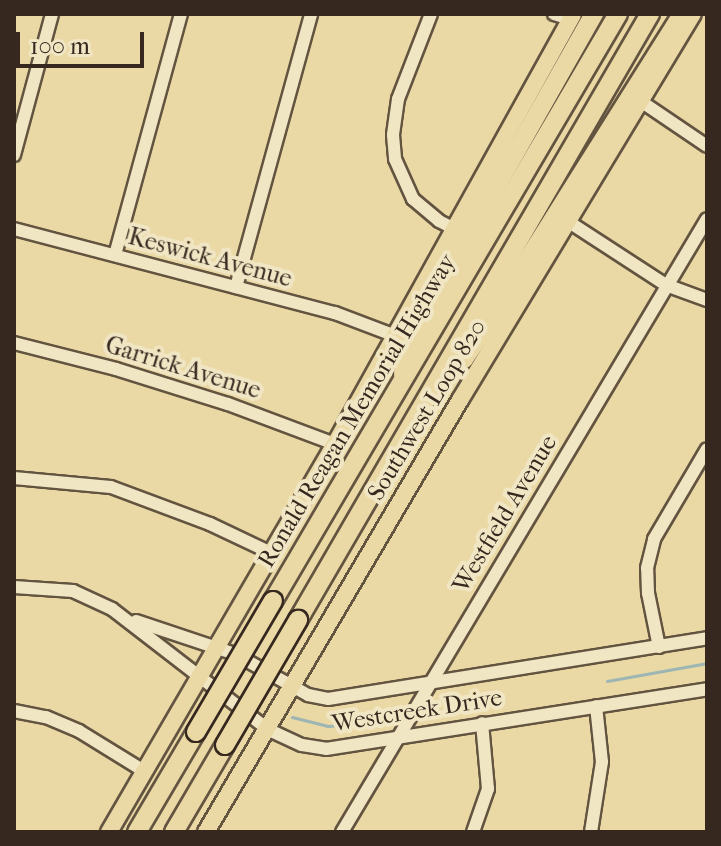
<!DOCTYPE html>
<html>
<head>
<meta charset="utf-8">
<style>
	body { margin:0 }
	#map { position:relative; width:721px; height:846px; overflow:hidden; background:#ead8a5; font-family:"IM FELL French Canon",serif }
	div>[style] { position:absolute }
	.stream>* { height:3px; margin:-1.5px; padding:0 1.5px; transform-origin:1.5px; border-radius:1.5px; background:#9eb6b3 }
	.roads { filter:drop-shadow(2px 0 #635440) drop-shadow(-2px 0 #635440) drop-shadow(0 2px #635440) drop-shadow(0 -2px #635440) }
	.minor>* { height:12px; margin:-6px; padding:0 6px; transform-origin:6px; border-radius:6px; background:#f1e6c4 }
	.major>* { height:16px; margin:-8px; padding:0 8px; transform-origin:8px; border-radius:8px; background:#ead8a5 }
	.highway>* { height:18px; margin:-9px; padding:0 9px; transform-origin:9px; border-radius:9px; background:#ead8a5 }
	.bridges { filter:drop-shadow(2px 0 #36281f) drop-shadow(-2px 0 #36281f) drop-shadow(0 2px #36281f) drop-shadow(0 -2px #36281f) }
	.highway-bridge>* { height:18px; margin:-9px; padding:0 9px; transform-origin:9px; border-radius:9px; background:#ead8a5 }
	span { translate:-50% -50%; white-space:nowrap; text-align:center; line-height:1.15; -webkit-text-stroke:8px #f1e6c4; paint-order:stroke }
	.street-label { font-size:24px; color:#36281f }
	.frame { position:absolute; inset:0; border:16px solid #36281f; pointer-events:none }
	.scale { position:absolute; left:16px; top:32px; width:128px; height:36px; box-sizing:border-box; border:4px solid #36281f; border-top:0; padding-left:10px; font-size:24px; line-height:28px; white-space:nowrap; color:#36281f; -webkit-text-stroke:6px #f1e6c4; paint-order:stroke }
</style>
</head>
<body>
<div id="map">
	<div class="stream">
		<div style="left:607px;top:681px;width:102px;rotate:-10.2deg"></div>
		<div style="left:292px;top:717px;width:37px;rotate:14deg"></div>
		<div style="left:328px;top:726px;width:39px;rotate:-4deg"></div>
		<div style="left:367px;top:723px;width:28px;rotate:-19deg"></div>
	</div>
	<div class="roads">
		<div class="minor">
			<div style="left:431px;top:14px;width:91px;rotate:111.2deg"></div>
			<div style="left:398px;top:99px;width:36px;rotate:98deg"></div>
			<div style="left:393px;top:135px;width:24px;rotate:85deg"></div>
			<div style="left:395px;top:159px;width:44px;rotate:65.8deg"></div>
			<div style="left:413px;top:199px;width:34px;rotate:40deg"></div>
			<div style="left:439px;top:221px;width:16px;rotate:27deg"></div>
			<div style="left:554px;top:14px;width:17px;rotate:17deg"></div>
			<div style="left:642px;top:102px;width:78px;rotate:34.1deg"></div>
			<div style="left:14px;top:155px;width:146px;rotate:-74.9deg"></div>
			<div style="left:569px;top:222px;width:116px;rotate:33deg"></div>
			<div style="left:666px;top:285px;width:44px;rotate:20.1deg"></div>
			<div style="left:14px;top:229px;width:332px;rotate:14.7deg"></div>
			<div style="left:335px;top:313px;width:62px;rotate:20.8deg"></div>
			<div style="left:115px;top:255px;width:250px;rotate:-74.7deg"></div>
			<div style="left:236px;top:287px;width:283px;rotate:-74.6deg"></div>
			<div style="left:14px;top:343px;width:105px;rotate:14.3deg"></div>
			<div style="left:116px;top:369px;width:117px;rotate:17.4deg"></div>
			<div style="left:228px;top:404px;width:114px;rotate:20.5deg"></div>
			<div style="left:14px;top:478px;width:97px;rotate:5.3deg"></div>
			<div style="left:111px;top:487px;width:106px;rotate:20.5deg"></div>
			<div style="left:210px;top:524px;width:68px;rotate:25.4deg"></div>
			<div style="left:14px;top:587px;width:59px;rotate:3.9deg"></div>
			<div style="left:73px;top:591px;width:43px;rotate:24.8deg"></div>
			<div style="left:112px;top:609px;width:196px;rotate:37.7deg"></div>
			<div style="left:267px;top:729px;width:38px;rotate:25deg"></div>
			<div style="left:302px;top:745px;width:24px;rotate:9deg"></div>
			<div style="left:326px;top:749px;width:386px;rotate:-8.9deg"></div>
			<div style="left:136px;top:621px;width:104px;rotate:18.4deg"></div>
			<div style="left:235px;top:654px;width:84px;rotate:29.3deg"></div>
			<div style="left:308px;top:695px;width:20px;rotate:11deg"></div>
			<div style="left:328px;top:699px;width:384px;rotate:-9.1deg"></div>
			<div style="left:659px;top:647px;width:55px;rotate:-101.5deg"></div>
			<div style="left:648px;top:593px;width:25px;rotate:-92deg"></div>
			<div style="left:647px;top:568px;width:30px;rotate:-76deg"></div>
			<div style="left:654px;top:539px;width:104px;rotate:-59.5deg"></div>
			<div style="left:14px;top:711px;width:33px;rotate:11deg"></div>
			<div style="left:46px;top:717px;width:36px;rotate:23deg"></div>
			<div style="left:79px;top:731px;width:76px;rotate:31.6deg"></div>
			<div style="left:342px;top:832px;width:713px;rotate:-59.23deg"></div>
			<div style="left:473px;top:832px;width:46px;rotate:-70.8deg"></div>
			<div style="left:488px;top:789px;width:66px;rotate:-95.2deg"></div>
			<div style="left:591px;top:832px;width:71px;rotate:-81.1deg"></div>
			<div style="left:602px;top:762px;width:56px;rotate:-96.1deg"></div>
		</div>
		<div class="major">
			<div style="left:109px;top:832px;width:449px;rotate:-59.8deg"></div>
			<div style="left:335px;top:444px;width:491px;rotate:-61deg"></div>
			<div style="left:206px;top:832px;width:501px;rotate:-59.55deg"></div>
			<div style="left:460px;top:400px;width:451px;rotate:-58.9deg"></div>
		</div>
		<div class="highway">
			<div style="left:451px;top:368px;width:16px;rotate:-35deg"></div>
			<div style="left:464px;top:359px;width:32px;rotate:-56deg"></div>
			<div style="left:482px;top:332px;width:376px;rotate:-57.8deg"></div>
			<div style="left:403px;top:374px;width:28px;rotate:-80deg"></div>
			<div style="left:408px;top:346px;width:60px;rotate:-62.2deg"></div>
			<div style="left:436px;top:293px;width:321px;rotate:-60.5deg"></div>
			<div style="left:273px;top:601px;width:681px;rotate:-59.56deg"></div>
			<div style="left:298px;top:620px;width:701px;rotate:-59.85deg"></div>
			<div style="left:137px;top:832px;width:116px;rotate:-59.5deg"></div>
			<div style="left:174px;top:832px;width:101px;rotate:-59.6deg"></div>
		</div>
	</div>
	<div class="bridges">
		<div class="highway-bridge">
			<div style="left:196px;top:732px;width:152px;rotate:-59.6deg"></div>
			<div style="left:225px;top:745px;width:145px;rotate:-59.7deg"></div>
		</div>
	</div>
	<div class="street-label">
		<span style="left:210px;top:258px;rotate:15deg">Keswick Avenue</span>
		<span style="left:183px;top:368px;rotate:17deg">Garrick Avenue</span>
		<span style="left:427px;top:410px;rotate:-59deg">Southwest Loop 820</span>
		<span style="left:357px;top:411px;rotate:-59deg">Ronald Reagan Memorial Highway</span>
		<span style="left:505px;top:514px;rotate:-59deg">Westfield Avenue</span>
		<span style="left:417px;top:711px;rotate:-9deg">Westcreek Drive</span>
	</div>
	<div class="frame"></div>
	<div class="scale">100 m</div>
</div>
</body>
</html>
